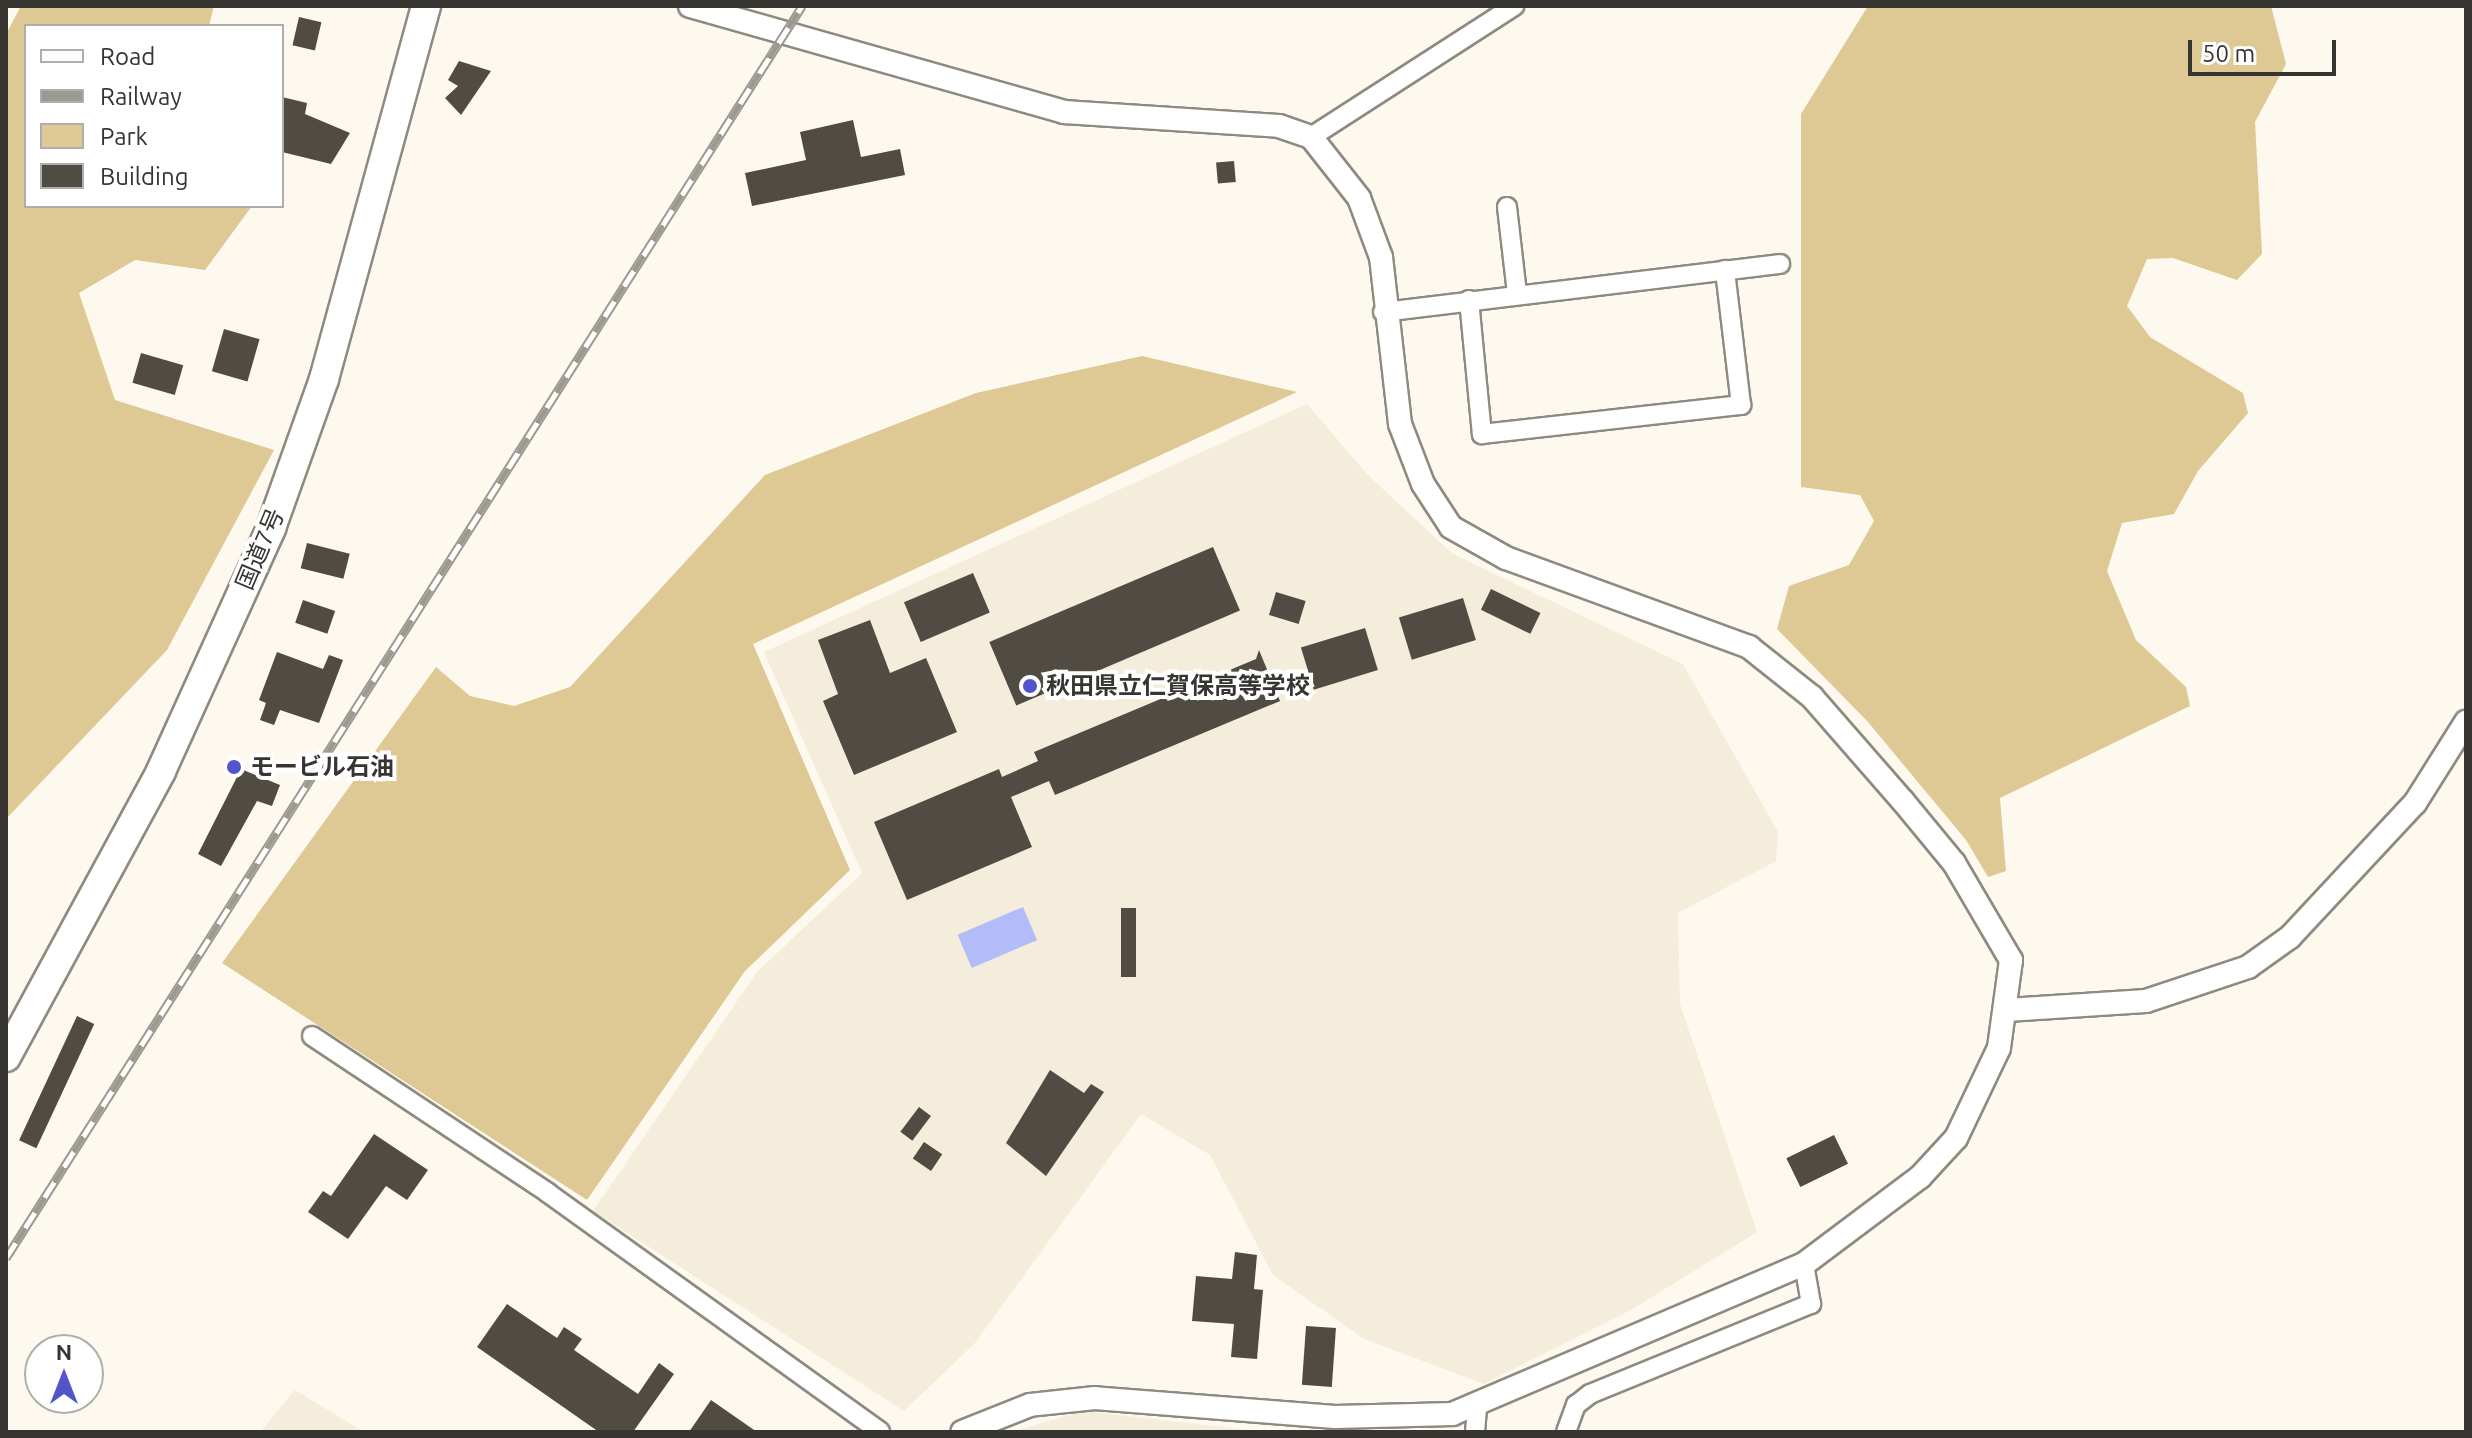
<!DOCTYPE html>
<html>
<head>
<meta charset="utf-8">
<style>
	body { margin:0 }
	#map { position:relative; width:2472px; height:1438px; overflow:hidden; background:#fef9ee; font-family:Ubuntu,"Noto Sans JP",sans-serif }
	div>[style] { position:absolute }
	.built>* { inset:0; background:#f5eddb }
	.green>* { inset:0; background:#dec894 }
	.water>* { inset:0; background:#b1bcf9; transform-origin:0 0 }
	.building>* { inset:0; background:#504c43; transform-origin:0 0 }
	.roads { filter:drop-shadow(2px 0 #8e8a80) drop-shadow(-2px 0 #8e8a80) drop-shadow(0 2px #8e8a80) drop-shadow(0 -2px #8e8a80) }
	.minor>* { height:18px; margin:-9px; padding:0 9px; transform-origin:9px; border-radius:9px; background:#fff }
	.tertiary>* { height:22px; margin:-11px; padding:0 11px; transform-origin:11px; border-radius:11px; background:#fff }
	.trunk>* { height:28px; margin:-14px; padding:0 14px; transform-origin:14px; border-radius:14px; background:#fff }
	.rail>* { height:9px; margin-top:-4.5px; transform-origin:0; background:repeating-linear-gradient(90deg,#fff 0 18px,#9c9991 0 36px); box-sizing:border-box; border-block:2px solid #9c9991 }
	.dots>* { width:22px; height:22px; translate:-50% -50%; box-sizing:border-box; border:4px solid #fff; border-radius:50% }
	span { translate:-50% -50%; white-space:nowrap; text-align:center; line-height:1.15; -webkit-text-stroke:8px #fff; paint-order:stroke }
	.street-label { font-size:24px; color:#373531 }
	.poi-label { font-size:24px; color:#373531; font-weight:700 }
	.left { translate:0 -50%; text-align:left }
	.frame { position:absolute; inset:0; border:8px solid #373531; pointer-events:none }
	.legend { position:absolute; left:24px; top:24px; width:260px; height:184px; box-sizing:border-box; background:#fff; border:2px solid #afaead; margin:0; padding:10px 14px; list-style:none; font-size:24px; color:#373531 }
	.legend li { display:flex; align-items:center; gap:16px; height:40px }
	.legend b { width:40px; border:2px solid #afaead }
	.north { position:absolute; left:24px; top:1334px; width:80px; height:80px; box-sizing:border-box; background:#fff; border:2px solid #afaead; border-radius:50%; rotate:0deg; font-size:22px; font-weight:700; line-height:32px; text-align:center; color:#373531 }
	.north::after { content:''; display:block; margin:auto; width:28px; height:36px; background:#5154cb; clip-path:polygon(50% 0,100% 100%,50% 72%,0 100%) }
	.scale { position:absolute; left:2188px; top:40px; width:148px; height:36px; box-sizing:border-box; border:4px solid #373531; border-top:0; padding-left:10px; font-size:24px; line-height:28px; white-space:nowrap; color:#373531; -webkit-text-stroke:6px #fff; paint-order:stroke }
</style>
</head>
<body>
<div id="map">
	<div class="built">
		<div style="clip-path:polygon(1307px 404px,1369px 476px,1453px 554px,1683px 664px,1778px 832px,1776px 861px,1678px 913px,1680px 1004px,1757px 1232px,1631px 1310px,1484px 1384px,1364px 1339px,1273px 1275px,1210px 1155px,1141px 1114px,975px 1343px,904px 1411px,593px 1211px,757px 972px,862px 873px,764px 652px)"></div>
		<div style="clip-path:polygon(295px 1390px,364px 1432px,260px 1432px)"></div>
		<div style="clip-path:polygon(1083px 1411px,1267px 1432px,1011px 1432px)"></div>
	</div>
	<div class="green">
		<div style="clip-path:polygon(21px 6px,214px 6px,209px 26px,26px 26px,26px 206px,252px 206px,205px 270px,135px 260px,79px 293px,115px 400px,274px 450px,167px 650px,6px 819px,6px 34px)"></div>
		<div style="clip-path:polygon(1868px 6px,2271px 6px,2286px 64px,2255px 122px,2262px 254px,2237px 280px,2173px 258px,2147px 259px,2127px 306px,2150px 337px,2243px 393px,2248px 413px,2198px 471px,2174px 514px,2122px 523px,2107px 571px,2136px 640px,2186px 687px,2190px 706px,2000px 798px,2006px 871px,1988px 877px,1966px 840px,1868px 722px,1777px 629px,1789px 586px,1849px 565px,1874px 521px,1860px 495px,1801px 487px,1801px 114px)"></div>
		<div style="clip-path:polygon(1142px 356px,1297px 392px,753px 644px,850px 870px,745px 971px,587px 1200px,222px 963px,436px 667px,470px 696px,514px 706px,570px 687px,765px 475px,976px 393px)"></div>
	</div>
	<div class="water">
		<div style="left:1023px;top:907px;width:36px;height:71px;rotate:67deg"></div>
	</div>
	<div class="building">
		<div style="left:299px;top:17px;width:23px;height:29px;rotate:13deg"></div>
		<div style="clip-path:polygon(459px 61px,491px 71px,461px 115px,445px 98px,458px 86px,448px 80px)"></div>
		<div style="clip-path:polygon(282px 97px,307px 103px,305px 114px,350px 133px,331px 164px,282px 152px)"></div>
		<div style="clip-path:polygon(853px 120px,861px 157px,900px 149px,905px 175px,752px 206px,745px 173px,806px 160px,800px 132px)"></div>
		<div style="left:1234px;top:161px;width:21px;height:18px;rotate:85deg"></div>
		<div style="left:224px;top:329px;width:37px;height:44px;rotate:16deg"></div>
		<div style="left:141px;top:353px;width:44px;height:31px;rotate:16deg"></div>
		<div style="left:307px;top:543px;width:44px;height:26px;rotate:14deg"></div>
		<div style="left:1213px;top:547px;width:69px;height:243px;rotate:67deg"></div>
		<div style="left:973px;top:573px;width:43px;height:75px;rotate:67deg"></div>
		<div style="left:1491px;top:589px;width:55px;height:23px;rotate:26deg"></div>
		<div style="left:1276px;top:592px;width:31px;height:24px;rotate:17deg"></div>
		<div style="left:1463px;top:598px;width:44px;height:67px;rotate:73deg"></div>
		<div style="left:303px;top:600px;width:34px;height:24px;rotate:19deg"></div>
		<div style="clip-path:polygon(870px 620px,890px 673px,926px 658px,957px 732px,854px 775px,823px 701px,838px 694px,818px 640px)"></div>
		<div style="left:1365px;top:628px;width:44px;height:67px;rotate:73deg"></div>
		<div style="clip-path:polygon(1259px 650px,1280px 701px,1055px 795px,1049px 781px,1011px 797px,1032px 847px,907px 900px,874px 822px,999px 769px,1002px 777px,1038px 761px,1034px 752px,1256px 659px)"></div>
		<div style="clip-path:polygon(277px 652px,323px 669px,329px 655px,343px 660px,319px 723px,280px 710px,274px 725px,260px 720px,266px 703px,259px 700px)"></div>
		<div style="clip-path:polygon(241px 769px,280px 785px,272px 806px,257px 801px,221px 866px,198px 854px)"></div>
		<div style="left:1121px;top:908px;width:15px;height:69px"></div>
		<div style="left:77px;top:1016px;width:19px;height:137px;rotate:25deg"></div>
		<div style="clip-path:polygon(1050px 1070px,1084px 1093px,1091px 1084px,1104px 1092px,1046px 1176px,1006px 1143px)"></div>
		<div style="left:919px;top:1107px;width:15px;height:31px;rotate:37deg"></div>
		<div style="clip-path:polygon(374px 1134px,428px 1170px,407px 1200px,386px 1186px,348px 1239px,308px 1212px,323px 1191px,331px 1196px)"></div>
		<div style="left:1834px;top:1135px;width:32px;height:53px;rotate:64deg"></div>
		<div style="left:924px;top:1142px;width:22px;height:20px;rotate:34deg"></div>
		<div style="clip-path:polygon(1235px 1252px,1257px 1255px,1254px 1289px,1263px 1290px,1257px 1359px,1231px 1357px,1234px 1324px,1192px 1321px,1196px 1276px,1232px 1279px)"></div>
		<div style="clip-path:polygon(507px 1304px,557px 1338px,564px 1327px,582px 1339px,574px 1350px,638px 1394px,659px 1363px,674px 1374px,633px 1432px,599px 1432px,477px 1347px)"></div>
		<div style="left:1306px;top:1326px;width:30px;height:59px;rotate:4deg"></div>
		<div style="clip-path:polygon(711px 1400px,757px 1432px,689px 1432px)"></div>
	</div>
	<div class="roads">
		<div class="minor">
			<div style="left:1311px;top:137px;width:242px;rotate:-32.8deg"></div>
			<div style="left:1507px;top:207px;width:88px;rotate:83.4deg"></div>
			<div style="left:1469px;top:300px;width:135px;rotate:84.5deg"></div>
			<div style="left:1482px;top:434px;width:261px;rotate:-6.4deg"></div>
			<div style="left:1741px;top:405px;width:136px;rotate:-96.8deg"></div>
			<div style="left:1383px;top:312px;width:400px;rotate:-6.9deg"></div>
			<div style="left:312px;top:1036px;width:283px;rotate:33.6deg"></div>
			<div style="left:548px;top:1193px;width:409px;rotate:35.7deg"></div>
			<div style="left:1475px;top:1432px;width:23px;rotate:-85deg"></div>
			<div style="left:1566px;top:1432px;width:29px;rotate:-70deg"></div>
			<div style="left:1576px;top:1405px;width:18px;rotate:-38deg"></div>
			<div style="left:1590px;top:1394px;width:239px;rotate:-22.2deg"></div>
			<div style="left:1811px;top:1304px;width:41px;rotate:-99.9deg"></div>
		</div>
		<div class="tertiary">
			<div style="left:690px;top:6px;width:389px;rotate:15.8deg"></div>
			<div style="left:1064px;top:112px;width:215px;rotate:3.7deg"></div>
			<div style="left:1279px;top:126px;width:34px;rotate:19deg"></div>
			<div style="left:1311px;top:137px;width:78px;rotate:51.8deg"></div>
			<div style="left:1359px;top:198px;width:63px;rotate:69.6deg"></div>
			<div style="left:1381px;top:257px;width:168px;rotate:83.5deg"></div>
			<div style="left:1400px;top:424px;width:64px;rotate:69deg"></div>
			<div style="left:1423px;top:484px;width:51px;rotate:56.9deg"></div>
			<div style="left:1451px;top:527px;width:63px;rotate:29.4deg"></div>
			<div style="left:1506px;top:558px;width:259px;rotate:20.1deg"></div>
			<div style="left:1749px;top:647px;width:80px;rotate:38.4deg"></div>
			<div style="left:1812px;top:697px;width:137px;rotate:48.9deg"></div>
			<div style="left:1902px;top:800px;width:82px;rotate:50.5deg"></div>
			<div style="left:1954px;top:863px;width:113px;rotate:59.6deg"></div>
			<div style="left:2011px;top:960px;width:89px;rotate:97.8deg"></div>
			<div style="left:1999px;top:1048px;width:100px;rotate:115.5deg"></div>
			<div style="left:1956px;top:1138px;width:53px;rotate:132.7deg"></div>
			<div style="left:1920px;top:1177px;width:145px;rotate:143.1deg"></div>
			<div style="left:1804px;top:1264px;width:382px;rotate:156.9deg"></div>
			<div style="left:1453px;top:1414px;width:118px;rotate:178.5deg"></div>
			<div style="left:1335px;top:1417px;width:241px;rotate:-175.5deg"></div>
			<div style="left:1095px;top:1398px;width:65px;rotate:173.9deg"></div>
			<div style="left:1030px;top:1405px;width:73px;rotate:158.3deg"></div>
			<div style="left:2007px;top:1010px;width:139px;rotate:-3.7deg"></div>
			<div style="left:2146px;top:1001px;width:108px;rotate:-18.4deg"></div>
			<div style="left:2248px;top:967px;width:52px;rotate:-35.5deg"></div>
			<div style="left:2290px;top:937px;width:183px;rotate:-47deg"></div>
			<div style="left:2415px;top:803px;width:96px;rotate:-57.8deg"></div>
		</div>
		<div class="trunk">
			<div style="left:6px;top:1057px;width:325px;rotate:-61.5deg"></div>
			<div style="left:161px;top:771px;width:267px;rotate:-65.6deg"></div>
			<div style="left:271px;top:528px;width:158px;rotate:-70.4deg"></div>
			<div style="left:324px;top:379px;width:387px;rotate:-74.7deg"></div>
		</div>
	</div>
	<div class="rail">
		<div style="left:6px;top:1258px;width:1484px;rotate:-57.55deg"></div>
	</div>
	<div class="dots">
		<div style="left:1030px;top:686px;background:#5154cb"></div>
		<div style="left:234px;top:767px;background:#5154cb"></div>
	</div>
	<div class="street-label">
		<span style="left:260px;top:549px;rotate:-67deg">国道7号</span>
	</div>
	<div class="poi-label">
		<span class="left" style="left:1046px;top:686px">秋田県立仁賀保高等学校</span>
		<span class="left" style="left:250px;top:767px">モービル石油</span>
	</div>
	<div class="frame"></div>
	<ul class="legend">
	<li><b style="height:10px;background:#fff"></b>Road</li>
	<li><b style="height:10px;background:#9c9991"></b>Railway</li>
	<li><b style="height:22px;background:#dec894"></b>Park</li>
	<li><b style="height:22px;background:#504c43"></b>Building</li>
	</ul>
	<div class="north">N</div>
	<div class="scale">50 m</div>
</div>
</body>
</html>
